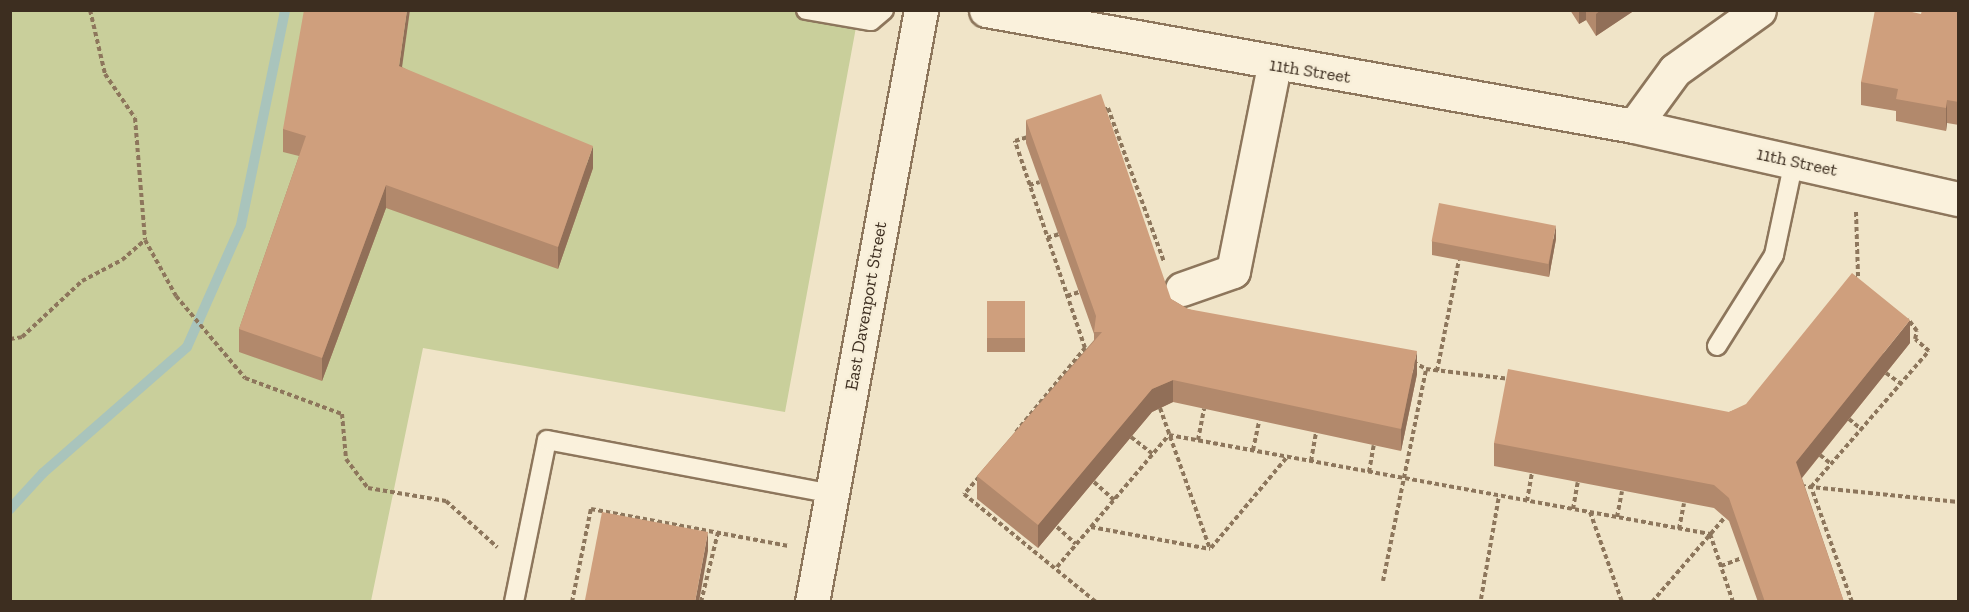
<!DOCTYPE html>
<html>
<head>
<meta charset="utf-8">
<style>
	body { margin:0 }
	#map { position:relative; width:1969px; height:612px; overflow:hidden; background:#f0e4c8; font-family:"Zilla Slab",serif }
	div>[style] { position:absolute }
	.green>* { inset:0; background:#c9cf9b }
	.stream>* { height:10px; margin:-5px; padding:0 5px; transform-origin:5px; border-radius:5px; background:#a9c4bc }
	.path>* { height:4px; margin-top:-2px; transform-origin:0; background:repeating-linear-gradient(90deg,#8d765c 0 4.5px,transparent 0 7.5px) }
	.roads { filter:drop-shadow(2px 0 #8d765c) drop-shadow(-2px 0 #8d765c) drop-shadow(0 2px #8d765c) drop-shadow(0 -2px #8d765c) }
	.service>* { height:18px; margin:-9px; padding:0 9px; transform-origin:9px; border-radius:9px; background:#faf1dc }
	.minor>* { height:33px; margin:-16.5px; padding:0 16.5px; transform-origin:16.5px; border-radius:16.5px; background:#faf1dc }
	.wall>* { inset:0; background:#b2896c; transform-origin:0 0 }
	.shaded-wall>* { inset:0; background:#916f58 }
	.building>* { inset:0; background:#cf9f7d; transform-origin:0 0 }
	span { translate:-50% -50%; white-space:nowrap; text-align:center; line-height:1.15; -webkit-text-stroke:4.5px #f7eed8; paint-order:stroke }
	.street-label { font-size:18px; color:#3d2e20 }
	.frame { position:absolute; inset:0; border:12px solid #3d2e20; pointer-events:none }
</style>
</head>
<body>
<div id="map">
	<div class="green">
		<div style="clip-path:polygon(11px 11px,859px 11px,785px 412px,423px 348px,371px 601px,11px 601px)"></div>
	</div>
	<div class="stream">
		<div style="left:10px;top:509px;width:49px;rotate:-47.5deg"></div>
		<div style="left:43px;top:473px;width:191px;rotate:-41.2deg"></div>
		<div style="left:187px;top:347px;width:133px;rotate:-66.1deg"></div>
		<div style="left:241px;top:225px;width:219px;rotate:-78.4deg"></div>
	</div>
	<div class="path">
		<div style="left:90px;top:10px;width:66px;rotate:76.8deg"></div>
		<div style="left:105px;top:74px;width:53px;rotate:55.7deg"></div>
		<div style="left:135px;top:118px;width:122px;rotate:85.3deg"></div>
		<div style="left:145px;top:240px;width:64px;rotate:61deg"></div>
		<div style="left:176px;top:296px;width:107px;rotate:49.9deg"></div>
		<div style="left:245px;top:378px;width:103px;rotate:20.4deg"></div>
		<div style="left:342px;top:414px;width:45px;rotate:84.9deg"></div>
		<div style="left:346px;top:459px;width:36px;rotate:53deg"></div>
		<div style="left:368px;top:488px;width:79px;rotate:9.5deg"></div>
		<div style="left:446px;top:501px;width:69px;rotate:42deg"></div>
		<div style="left:1103px;top:110px;width:5px;rotate:-22deg"></div>
		<div style="left:1108px;top:108px;width:164px;rotate:70deg"></div>
		<div style="left:1029px;top:185px;width:11px;rotate:-15deg"></div>
		<div style="left:1856px;top:212px;width:65px;rotate:88.2deg"></div>
		<div style="left:1047px;top:238px;width:13px;rotate:-18deg"></div>
		<div style="left:1067px;top:296px;width:13px;rotate:-18deg"></div>
		<div style="left:10px;top:339px;width:12px;rotate:-9deg"></div>
		<div style="left:22px;top:337px;width:82px;rotate:-43deg"></div>
		<div style="left:82px;top:281px;width:45px;rotate:-27.7deg"></div>
		<div style="left:122px;top:260px;width:30px;rotate:-41deg"></div>
		<div style="left:1413px;top:362px;width:15px;rotate:28deg"></div>
		<div style="left:1426px;top:369px;width:85px;rotate:6.8deg"></div>
		<div style="left:1437px;top:371px;width:113px;rotate:-78.8deg"></div>
		<div style="left:1886px;top:373px;width:19px;rotate:36deg"></div>
		<div style="left:1160px;top:408px;width:150px;rotate:70.5deg"></div>
		<div style="left:1849px;top:419px;width:16px;rotate:40deg"></div>
		<div style="left:1016px;top:432px;width:109px;rotate:-50.6deg"></div>
		<div style="left:1085px;top:348px;width:219px;rotate:-108.7deg"></div>
		<div style="left:1015px;top:141px;width:17px;rotate:-17deg"></div>
		<div style="left:1131px;top:437px;width:28px;rotate:38deg"></div>
		<div style="left:1198px;top:440px;width:32px;rotate:-79deg"></div>
		<div style="left:1253px;top:450px;width:30px;rotate:-78deg"></div>
		<div style="left:1820px;top:455px;width:14px;rotate:39deg"></div>
		<div style="left:1311px;top:461px;width:28px;rotate:-80deg"></div>
		<div style="left:1369px;top:472px;width:27px;rotate:-80deg"></div>
		<div style="left:979px;top:477px;width:23px;rotate:131deg"></div>
		<div style="left:964px;top:494px;width:171px;rotate:39.3deg"></div>
		<div style="left:1094px;top:482px;width:27px;rotate:42deg"></div>
		<div style="left:1801px;top:486px;width:158px;rotate:5.8deg"></div>
		<div style="left:1527px;top:501px;width:28px;rotate:-80deg"></div>
		<div style="left:1573px;top:509px;width:27px;rotate:-80deg"></div>
		<div style="left:1590px;top:512px;width:96px;rotate:70.4deg"></div>
		<div style="left:1617px;top:517px;width:26px;rotate:-79deg"></div>
		<div style="left:1057px;top:527px;width:25px;rotate:42deg"></div>
		<div style="left:1091px;top:527px;width:121px;rotate:10.5deg"></div>
		<div style="left:1679px;top:529px;width:26px;rotate:-79deg"></div>
		<div style="left:1211px;top:548px;width:120px;rotate:-50.1deg"></div>
		<div style="left:1721px;top:566px;width:22px;rotate:-21deg"></div>
		<div style="left:1057px;top:567px;width:173px;rotate:-49.7deg"></div>
		<div style="left:1169px;top:435px;width:550px;rotate:10.37deg"></div>
		<div style="left:1710px;top:534px;width:72px;rotate:71.3deg"></div>
		<div style="left:1383px;top:581px;width:216px;rotate:-78.5deg"></div>
		<div style="left:1481px;top:599px;width:105px;rotate:-80.1deg"></div>
		<div style="left:572px;top:602px;width:95px;rotate:-78.5deg"></div>
		<div style="left:591px;top:509px;width:201px;rotate:10.6deg"></div>
		<div style="left:701px;top:602px;width:72px;rotate:-76.3deg"></div>
		<div style="left:1652px;top:602px;width:112px;rotate:-49.3deg"></div>
		<div style="left:1852px;top:602px;width:122px;rotate:-109.6deg"></div>
		<div style="left:1811px;top:487px;width:180px;rotate:-49.1deg"></div>
		<div style="left:1929px;top:351px;width:18px;rotate:-139deg"></div>
		<div style="left:1915px;top:339px;width:8px;rotate:-76deg"></div>
		<div style="left:1917px;top:331px;width:15px;rotate:-127deg"></div>
	</div>
	<div class="roads">
		<div class="service">
			<div style="left:806px;top:10px;width:66px;rotate:9.6deg"></div>
			<div style="left:871px;top:21px;width:17px;rotate:-40deg"></div>
			<div style="left:1717px;top:346px;width:107px;rotate:-57.9deg"></div>
			<div style="left:1774px;top:255px;width:96px;rotate:-78deg"></div>
			<div style="left:514px;top:602px;width:165px;rotate:-78.5deg"></div>
			<div style="left:547px;top:440px;width:290px;rotate:10.7deg"></div>
		</div>
		<div class="minor">
			<div style="left:986px;top:10px;width:658px;rotate:10.15deg"></div>
			<div style="left:1634px;top:126px;width:332px;rotate:12.7deg"></div>
			<div style="left:1634px;top:126px;width:69px;rotate:-53.8deg"></div>
			<div style="left:1675px;top:70px;width:103px;rotate:-35.5deg"></div>
			<div style="left:1182px;top:289px;width:54px;rotate:-19.4deg"></div>
			<div style="left:1233px;top:271px;width:210px;rotate:-78.7deg"></div>
			<div style="left:812px;top:602px;width:602px;rotate:-79.57deg"></div>
		</div>
	</div>
	<div class="wall">
		<div style="clip-path:polygon(1570px 10px,1635px 10px,1596px 36px,1586px 20px,1579px 24px)"></div>
		<div style="clip-path:polygon(1959px 10px,1959px 125px,1947px 123px,1946px 131px,1896px 121px,1896px 111px,1861px 105px,1861px 82px,1921px 14px)"></div>
		<div style="clip-path:polygon(402px 67px,593px 168px,558px 269px,386px 208px,322px 381px,239px 352px,239px 329px,299px 156px,283px 152px,283px 129px)"></div>
		<div style="clip-path:polygon(1026px 120px,1171px 299px,1188px 309px,1417px 374px,1401px 451px,1173px 402px,1152px 412px,1038px 548px,977px 499px,977px 476px,1094px 340px,1094px 334px,1026px 143px)"></div>
		<div style="clip-path:polygon(1556px 239px,1549px 277px,1432px 255px,1432px 241px)"></div>
		<div style="left:987px;top:301px;width:38px;height:51px"></div>
		<div style="clip-path:polygon(1910px 343px,1802px 478px,1844px 602px,1758px 602px,1729px 521px,1714px 508px,1494px 466px,1494px 443px,1729px 412px)"></div>
	</div>
	<div class="shaded-wall">
		<div style="clip-path:polygon(407px 10px,410px 10px,399px 89px,399px 66px)"></div>
		<div style="clip-path:polygon(1579px 10px,1586px 10px,1586px 20px,1579px 24px)"></div>
		<div style="clip-path:polygon(1601px 10px,1635px 10px,1596px 36px,1596px 14px)"></div>
		<div style="clip-path:polygon(1947px 100px,1947px 123px,1946px 131px,1946px 108px)"></div>
		<div style="clip-path:polygon(593px 146px,593px 168px,558px 269px,558px 247px)"></div>
		<div style="clip-path:polygon(386px 185px,386px 208px,322px 381px,322px 358px)"></div>
		<div style="clip-path:polygon(1556px 225px,1556px 239px,1549px 277px,1549px 263px)"></div>
		<div style="clip-path:polygon(1910px 320px,1910px 343px,1796px 485px,1796px 462px)"></div>
		<div style="clip-path:polygon(1417px 351px,1417px 374px,1401px 451px,1401px 429px)"></div>
		<div style="clip-path:polygon(1173px 380px,1173px 402px,1152px 412px,1038px 548px,1038px 525px,1152px 389px)"></div>
		<div style="clip-path:polygon(708px 532px,708px 551px,699px 602px,695px 602px)"></div>
	</div>
	<div class="building">
		<div style="clip-path:polygon(304px 10px,407px 10px,399px 66px,593px 146px,558px 247px,386px 185px,322px 358px,239px 329px,306px 136px,283px 129px)"></div>
		<div style="clip-path:polygon(1875px 10px,1903px 10px,1921px 14px,1922px 10px,1959px 10px,1959px 102px,1947px 100px,1946px 108px,1896px 99px,1898px 89px,1861px 82px)"></div>
		<div style="clip-path:polygon(1101px 94px,1171px 299px,1188px 309px,1417px 351px,1401px 429px,1173px 380px,1152px 389px,1038px 525px,977px 476px,1102px 332px,1094px 332px,1096px 316px,1026px 120px)"></div>
		<div style="left:1439px;top:203px;width:119px;height:39px;rotate:11deg"></div>
		<div style="clip-path:polygon(1852px 273px,1910px 320px,1796px 462px,1844px 602px,1765px 602px,1729px 498px,1714px 485px,1494px 443px,1508px 369px,1729px 412px,1746px 404px)"></div>
		<div style="left:987px;top:301px;width:38px;height:37px"></div>
		<div style="clip-path:polygon(602px 512px,708px 532px,695px 602px,593px 602px,585px 600px)"></div>
	</div>
	<div class="street-label">
		<span style="left:1310px;top:71px;rotate:9deg">11th Street</span>
		<span style="left:1797px;top:162px;rotate:12deg">11th Street</span>
		<span style="left:866px;top:306px;rotate:-80deg">East Davenport Street</span>
	</div>
	<div class="frame"></div>
</div>
</body>
</html>
